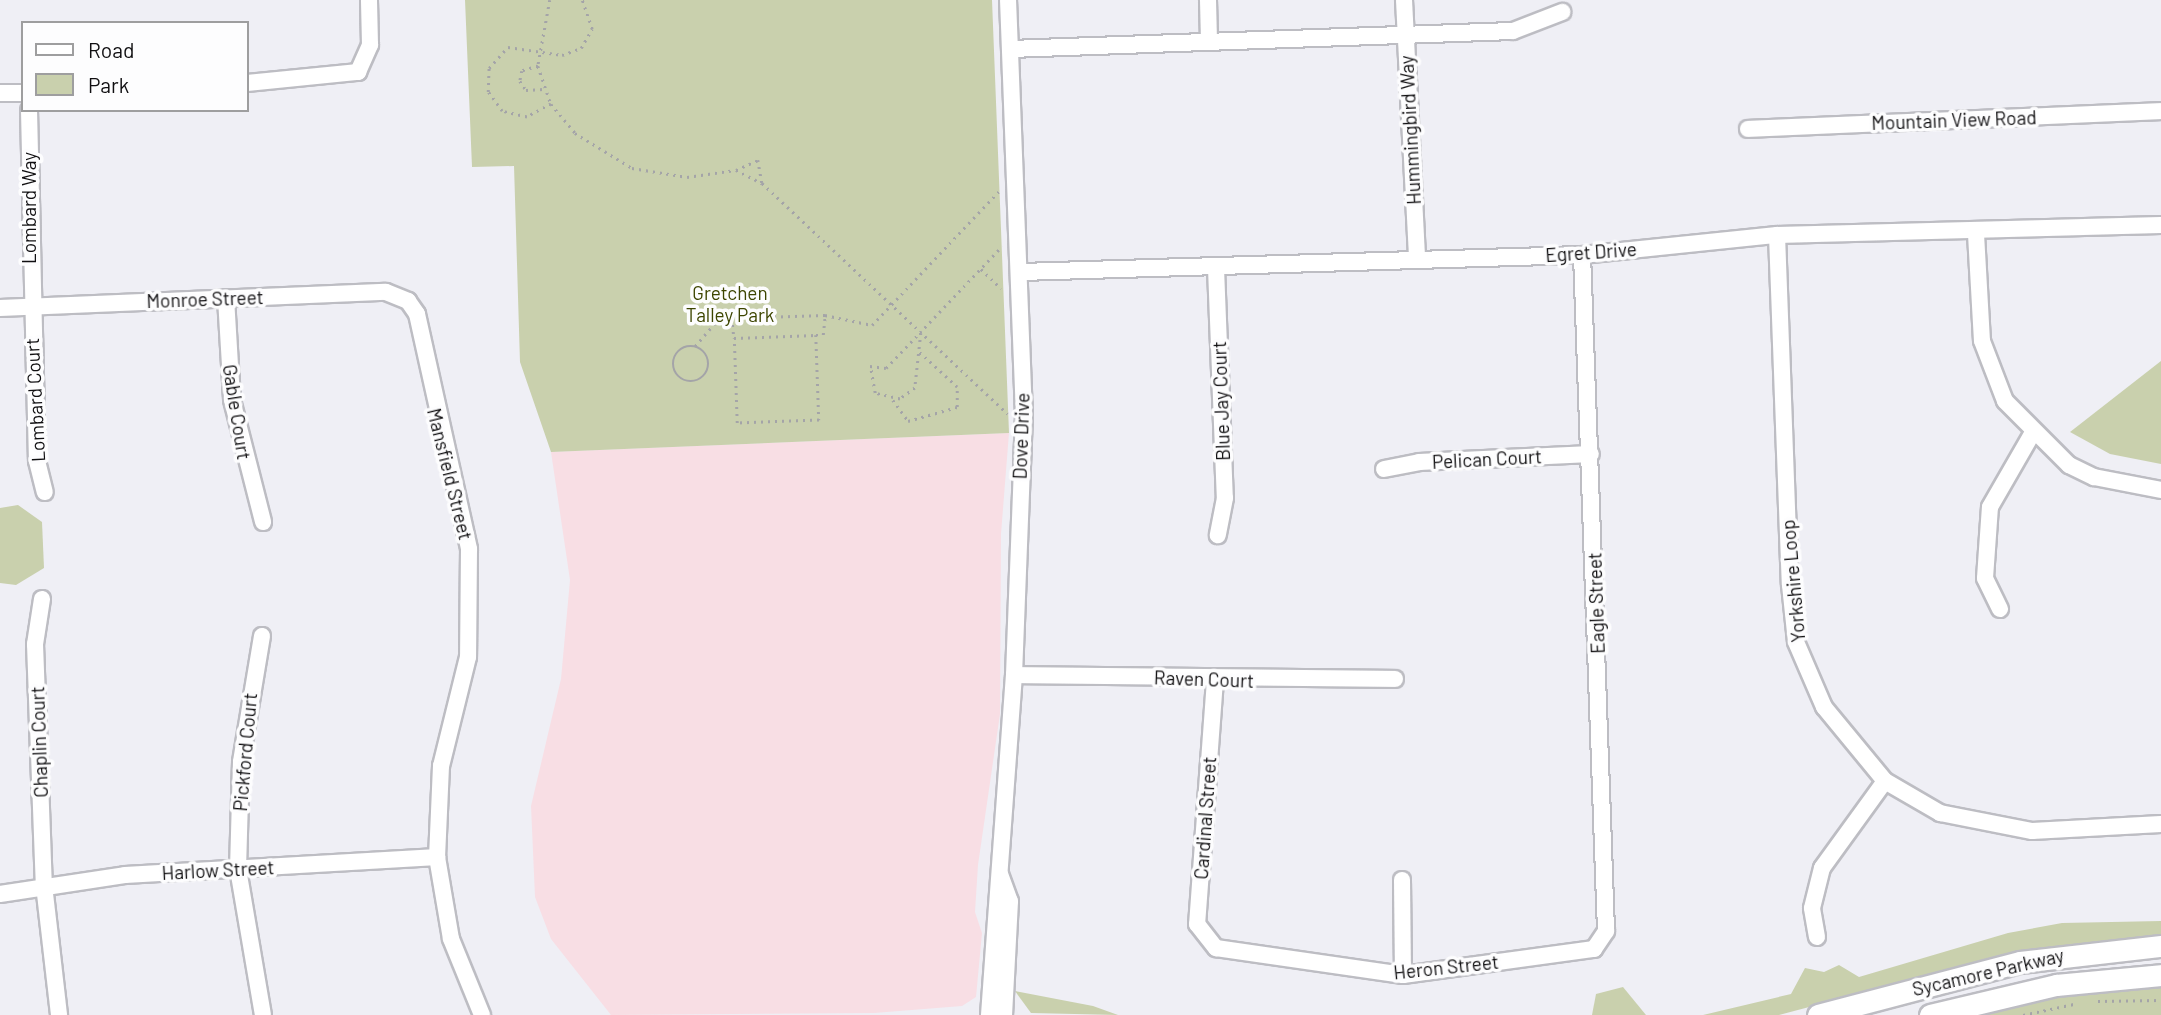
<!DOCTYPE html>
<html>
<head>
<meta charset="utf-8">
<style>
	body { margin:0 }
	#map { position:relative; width:2161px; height:1015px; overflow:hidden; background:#efeff5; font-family:Barlow,sans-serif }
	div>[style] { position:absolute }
	.education>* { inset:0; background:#f8dee4 }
	.green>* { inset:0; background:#c9d0ad }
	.path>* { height:2.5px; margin-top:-1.25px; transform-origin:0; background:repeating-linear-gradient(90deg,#a4a4a8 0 2px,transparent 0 7px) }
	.path>.ring { margin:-1.25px; padding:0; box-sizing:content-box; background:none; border:2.5px solid #a4a4a8; border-radius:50% }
	.roads { filter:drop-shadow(2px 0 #bdbdc3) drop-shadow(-2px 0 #bdbdc3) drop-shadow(0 2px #bdbdc3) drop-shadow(0 -2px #bdbdc3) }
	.minor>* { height:16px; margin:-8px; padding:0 8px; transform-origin:8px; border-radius:8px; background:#fff }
	.major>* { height:21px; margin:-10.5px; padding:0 10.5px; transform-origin:10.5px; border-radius:10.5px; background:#fff }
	span { translate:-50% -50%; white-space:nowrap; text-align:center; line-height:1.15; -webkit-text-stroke:7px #fdfdfe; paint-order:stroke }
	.street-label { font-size:19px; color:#100f11 }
	.park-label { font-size:19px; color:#3d4500 }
	.legend { position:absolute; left:21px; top:21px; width:228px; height:91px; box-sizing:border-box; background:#fdfdfe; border:2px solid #9e9e9f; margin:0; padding:9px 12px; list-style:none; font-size:21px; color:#100f11 }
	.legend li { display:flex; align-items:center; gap:14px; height:35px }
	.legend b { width:35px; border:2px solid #9e9e9f }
</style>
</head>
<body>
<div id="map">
	<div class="education">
		<div style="clip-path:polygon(1009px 433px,1001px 534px,1000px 714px,978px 865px,975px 912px,982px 933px,976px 997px,962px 1006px,874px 1013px,611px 1015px,551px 939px,535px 897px,531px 806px,561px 679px,570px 580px,551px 452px)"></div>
	</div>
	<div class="green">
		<div style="clip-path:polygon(465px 0,992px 0,1009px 433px,551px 452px,520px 362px,514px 166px,472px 167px)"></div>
		<div style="clip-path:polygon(2161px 361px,2161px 464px,2110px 454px,2070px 432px)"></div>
		<div style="clip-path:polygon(18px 505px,42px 522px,44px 568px,16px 585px,0 583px,0 508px)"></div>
		<div style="clip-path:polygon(2161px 921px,2161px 937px,2024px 950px,1779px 1015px,1703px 1015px,1791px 994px,1805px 968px,1824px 972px,1839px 965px,1859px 977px,2008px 933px,2062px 923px)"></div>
		<div style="clip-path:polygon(2161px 985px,2161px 1015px,1969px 1015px,2055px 995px)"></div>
		<div style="clip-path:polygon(1623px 987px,1646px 1015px,1592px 1015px,1596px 994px)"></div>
		<div style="clip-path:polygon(1015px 991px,1093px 1006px,1118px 1015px,1031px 1013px)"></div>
	</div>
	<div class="path">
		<div style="left:550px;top:0;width:67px;rotate:100.3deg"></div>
		<div style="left:538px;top:66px;width:40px;rotate:71.1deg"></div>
		<div style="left:551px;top:104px;width:38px;rotate:50deg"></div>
		<div style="left:575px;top:133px;width:67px;rotate:31.6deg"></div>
		<div style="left:632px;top:168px;width:56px;rotate:9.3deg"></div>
		<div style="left:687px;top:177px;width:49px;rotate:-8.1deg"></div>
		<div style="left:736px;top:170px;width:29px;rotate:27deg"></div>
		<div style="left:762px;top:183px;width:337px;rotate:43.2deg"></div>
		<div style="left:538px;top:66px;width:17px;rotate:163deg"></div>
		<div style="left:522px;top:71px;width:10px;rotate:101deg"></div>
		<div style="left:520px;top:81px;width:11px;rotate:56deg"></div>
		<div style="left:526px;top:90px;width:18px;rotate:-3deg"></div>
		<div style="left:551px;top:104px;width:27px;rotate:152deg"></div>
		<div style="left:527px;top:117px;width:26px;rotate:-167deg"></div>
		<div style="left:502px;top:111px;width:24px;rotate:-126deg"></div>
		<div style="left:488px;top:92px;width:24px;rotate:-88deg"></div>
		<div style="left:489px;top:68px;width:28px;rotate:-48deg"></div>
		<div style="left:508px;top:47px;width:55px;rotate:8.4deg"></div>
		<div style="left:562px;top:55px;width:20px;rotate:-20deg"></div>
		<div style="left:581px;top:48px;width:22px;rotate:-60deg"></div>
		<div style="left:592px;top:29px;width:31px;rotate:-109deg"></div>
		<div style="left:736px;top:170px;width:24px;rotate:-24deg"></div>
		<div style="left:758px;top:160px;width:23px;rotate:80deg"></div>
		<div style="left:981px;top:269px;width:28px;rotate:44deg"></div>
		<div style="left:732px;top:318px;width:20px;rotate:84deg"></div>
		<div style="left:921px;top:333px;width:55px;rotate:96.2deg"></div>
		<div style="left:915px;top:388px;width:19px;rotate:144deg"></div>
		<div style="left:900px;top:399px;width:26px;rotate:-167deg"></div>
		<div style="left:875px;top:393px;width:27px;rotate:-100deg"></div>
		<div style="left:870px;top:366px;width:16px;rotate:7deg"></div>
		<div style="left:886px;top:368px;width:168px;rotate:-46.4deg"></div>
		<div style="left:816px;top:335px;width:85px;rotate:88deg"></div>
		<div style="left:819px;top:420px;width:82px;rotate:177.9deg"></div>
		<div style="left:737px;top:423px;width:85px;rotate:-92deg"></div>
		<div style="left:734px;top:338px;width:82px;rotate:-2.1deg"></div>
		<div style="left:816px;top:335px;width:7px"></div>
		<div style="left:823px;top:335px;width:20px;rotate:-84deg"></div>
		<div class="ring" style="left:673px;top:346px;width:33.5px;height:33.5px"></div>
		<div style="left:695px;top:346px;width:35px;rotate:-49deg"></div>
		<div style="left:718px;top:320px;width:14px;rotate:-8deg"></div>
		<div style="left:732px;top:318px;width:93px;rotate:-1.8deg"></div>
		<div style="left:825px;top:315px;width:48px;rotate:12deg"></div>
		<div style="left:872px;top:325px;width:185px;rotate:-46.5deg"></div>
		<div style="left:893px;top:400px;width:26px;rotate:54deg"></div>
		<div style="left:908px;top:421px;width:51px;rotate:-15.9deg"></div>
		<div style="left:957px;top:407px;width:20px;rotate:-90deg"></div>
		<div style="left:957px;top:387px;width:52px;rotate:-137.4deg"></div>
		<div style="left:2098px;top:1001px;width:63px;rotate:-0.9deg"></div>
		<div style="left:2023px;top:1015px;width:52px;rotate:-12.2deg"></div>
	</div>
	<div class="roads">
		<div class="minor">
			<div style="left:1208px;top:0;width:42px;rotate:88.6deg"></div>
			<div style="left:1404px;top:0;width:260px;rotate:87.1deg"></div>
			<div style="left:1010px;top:49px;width:503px;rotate:-2.05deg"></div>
			<div style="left:1513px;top:31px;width:53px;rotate:-21.2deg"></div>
			<div style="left:247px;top:83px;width:112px;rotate:-5.7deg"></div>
			<div style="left:358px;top:72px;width:30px;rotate:-66deg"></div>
			<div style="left:370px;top:45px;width:45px;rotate:-91.3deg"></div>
			<div style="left:0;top:93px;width:23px"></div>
			<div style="left:29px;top:110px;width:351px;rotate:88.7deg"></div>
			<div style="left:37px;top:461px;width:32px;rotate:76deg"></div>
			<div style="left:1748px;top:129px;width:413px;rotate:-2.5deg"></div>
			<div style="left:1976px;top:234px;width:107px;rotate:86.8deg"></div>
			<div style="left:1982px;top:341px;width:64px;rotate:69deg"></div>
			<div style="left:2005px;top:401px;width:91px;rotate:45deg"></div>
			<div style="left:2069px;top:465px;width:28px;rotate:26deg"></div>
			<div style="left:2094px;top:477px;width:68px;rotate:11deg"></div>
			<div style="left:1777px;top:235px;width:350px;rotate:87.9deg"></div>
			<div style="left:1790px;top:585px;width:57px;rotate:84deg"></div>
			<div style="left:1796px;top:642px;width:71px;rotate:66.7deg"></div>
			<div style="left:1824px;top:707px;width:96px;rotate:50.5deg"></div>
			<div style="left:1885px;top:781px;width:64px;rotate:30.2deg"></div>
			<div style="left:1940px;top:813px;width:94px;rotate:11.1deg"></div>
			<div style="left:2032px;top:831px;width:129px;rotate:-3.1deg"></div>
			<div style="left:1216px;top:268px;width:230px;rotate:87.8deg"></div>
			<div style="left:1225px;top:498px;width:38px;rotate:101deg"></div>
			<div style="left:1021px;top:272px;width:561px;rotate:-1.74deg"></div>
			<div style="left:1582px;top:255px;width:196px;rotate:-5.9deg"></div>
			<div style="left:1777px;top:235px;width:384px;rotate:-1.5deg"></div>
			<div style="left:226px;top:298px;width:102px;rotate:86.6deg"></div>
			<div style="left:232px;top:400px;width:126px;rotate:75.7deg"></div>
			<div style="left:0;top:308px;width:386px;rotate:-2.4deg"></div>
			<div style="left:386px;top:292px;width:24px;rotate:22deg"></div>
			<div style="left:408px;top:301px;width:16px;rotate:55deg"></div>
			<div style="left:417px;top:314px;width:241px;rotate:77.5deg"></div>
			<div style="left:469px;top:549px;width:108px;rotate:90.5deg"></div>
			<div style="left:468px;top:657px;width:112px;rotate:103.9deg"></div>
			<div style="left:441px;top:766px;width:91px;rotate:92.5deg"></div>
			<div style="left:437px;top:857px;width:83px;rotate:80.3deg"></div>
			<div style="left:451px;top:939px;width:82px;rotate:67.8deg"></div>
			<div style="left:1384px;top:469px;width:36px;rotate:-11deg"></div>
			<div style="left:1419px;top:462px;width:172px;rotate:-2.7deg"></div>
			<div style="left:42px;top:599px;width:46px;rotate:98.8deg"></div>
			<div style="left:35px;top:644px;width:241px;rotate:87.9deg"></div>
			<div style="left:44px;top:885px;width:131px;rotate:83.4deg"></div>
			<div style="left:2000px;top:609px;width:34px;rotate:-116deg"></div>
			<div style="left:1985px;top:578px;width:71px;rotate:-86deg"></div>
			<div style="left:1990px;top:507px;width:84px;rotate:-60.1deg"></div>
			<div style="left:262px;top:636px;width:128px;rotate:99.5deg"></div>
			<div style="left:241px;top:762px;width:107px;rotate:91.6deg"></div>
			<div style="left:238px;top:869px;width:148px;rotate:80.3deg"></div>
			<div style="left:1014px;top:675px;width:381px;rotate:0.6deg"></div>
			<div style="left:1215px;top:680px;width:245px;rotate:94.2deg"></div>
			<div style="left:1197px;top:924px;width:31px;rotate:52deg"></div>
			<div style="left:1216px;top:948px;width:189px;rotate:8.2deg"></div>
			<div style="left:1403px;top:975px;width:193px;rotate:-7.8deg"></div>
			<div style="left:1594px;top:949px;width:22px;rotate:-56deg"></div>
			<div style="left:1606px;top:931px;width:676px;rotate:-92.03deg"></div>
			<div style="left:1000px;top:874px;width:29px;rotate:70deg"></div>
			<div style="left:1010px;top:901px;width:114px;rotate:93deg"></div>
			<div style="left:1402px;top:880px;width:95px;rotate:89.4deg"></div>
			<div style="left:0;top:894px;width:126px;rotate:-8.6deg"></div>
			<div style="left:125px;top:875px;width:313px;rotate:-3.3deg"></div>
			<div style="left:1817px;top:937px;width:29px;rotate:-100deg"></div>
			<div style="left:1812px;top:908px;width:41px;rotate:-76deg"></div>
			<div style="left:1822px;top:868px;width:107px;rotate:-54.1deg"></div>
			<div style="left:989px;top:1015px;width:341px;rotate:-85.8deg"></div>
			<div style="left:1014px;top:675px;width:259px;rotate:-87.8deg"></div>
			<div style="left:1024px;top:416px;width:416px;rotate:-92.2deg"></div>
		</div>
		<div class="major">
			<div style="left:1818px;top:1015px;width:209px;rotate:-14.7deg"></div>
			<div style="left:2020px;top:962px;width:142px;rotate:-6.5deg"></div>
			<div style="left:1930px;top:1015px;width:130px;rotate:-13.4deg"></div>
			<div style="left:2056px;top:985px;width:105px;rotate:-5.4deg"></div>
		</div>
	</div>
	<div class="street-label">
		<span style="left:1954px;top:120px;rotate:-2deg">Mountain View Road</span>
		<span style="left:1410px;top:130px;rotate:-93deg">Hummingbird Way</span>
		<span style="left:29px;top:208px;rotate:-90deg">Lombard Way</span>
		<span style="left:1591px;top:252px;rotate:-4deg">Egret Drive</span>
		<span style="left:205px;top:299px;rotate:-2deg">Monroe Street</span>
		<span style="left:35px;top:400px;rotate:-93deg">Lombard Court</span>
		<span style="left:1221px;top:401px;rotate:-92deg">Blue Jay Court</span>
		<span style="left:237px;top:412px;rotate:81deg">Gable Court</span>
		<span style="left:1021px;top:436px;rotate:-88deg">Dove Drive</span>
		<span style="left:1487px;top:459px;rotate:-3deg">Pelican Court</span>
		<span style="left:450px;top:474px;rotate:76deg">Mansfield Street</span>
		<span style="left:1793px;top:581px;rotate:-95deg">Yorkshire Loop</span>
		<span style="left:1596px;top:603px;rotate:-92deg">Eagle Street</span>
		<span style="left:1204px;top:679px;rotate:2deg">Raven Court</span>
		<span style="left:39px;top:742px;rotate:-92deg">Chaplin Court</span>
		<span style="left:245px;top:752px;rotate:-85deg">Pickford Court</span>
		<span style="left:1205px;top:818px;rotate:-86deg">Cardinal Street</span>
		<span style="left:218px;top:870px;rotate:-3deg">Harlow Street</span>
		<span style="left:1446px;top:967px;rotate:-6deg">Heron Street</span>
		<span style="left:1988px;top:972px;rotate:-13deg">Sycamore Parkway</span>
	</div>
	<div class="park-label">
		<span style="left:730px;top:304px">Gretchen<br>Talley Park</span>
	</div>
	<ul class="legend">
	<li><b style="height:9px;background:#fff"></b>Road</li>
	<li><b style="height:19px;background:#c9d0ad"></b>Park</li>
	</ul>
</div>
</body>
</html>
